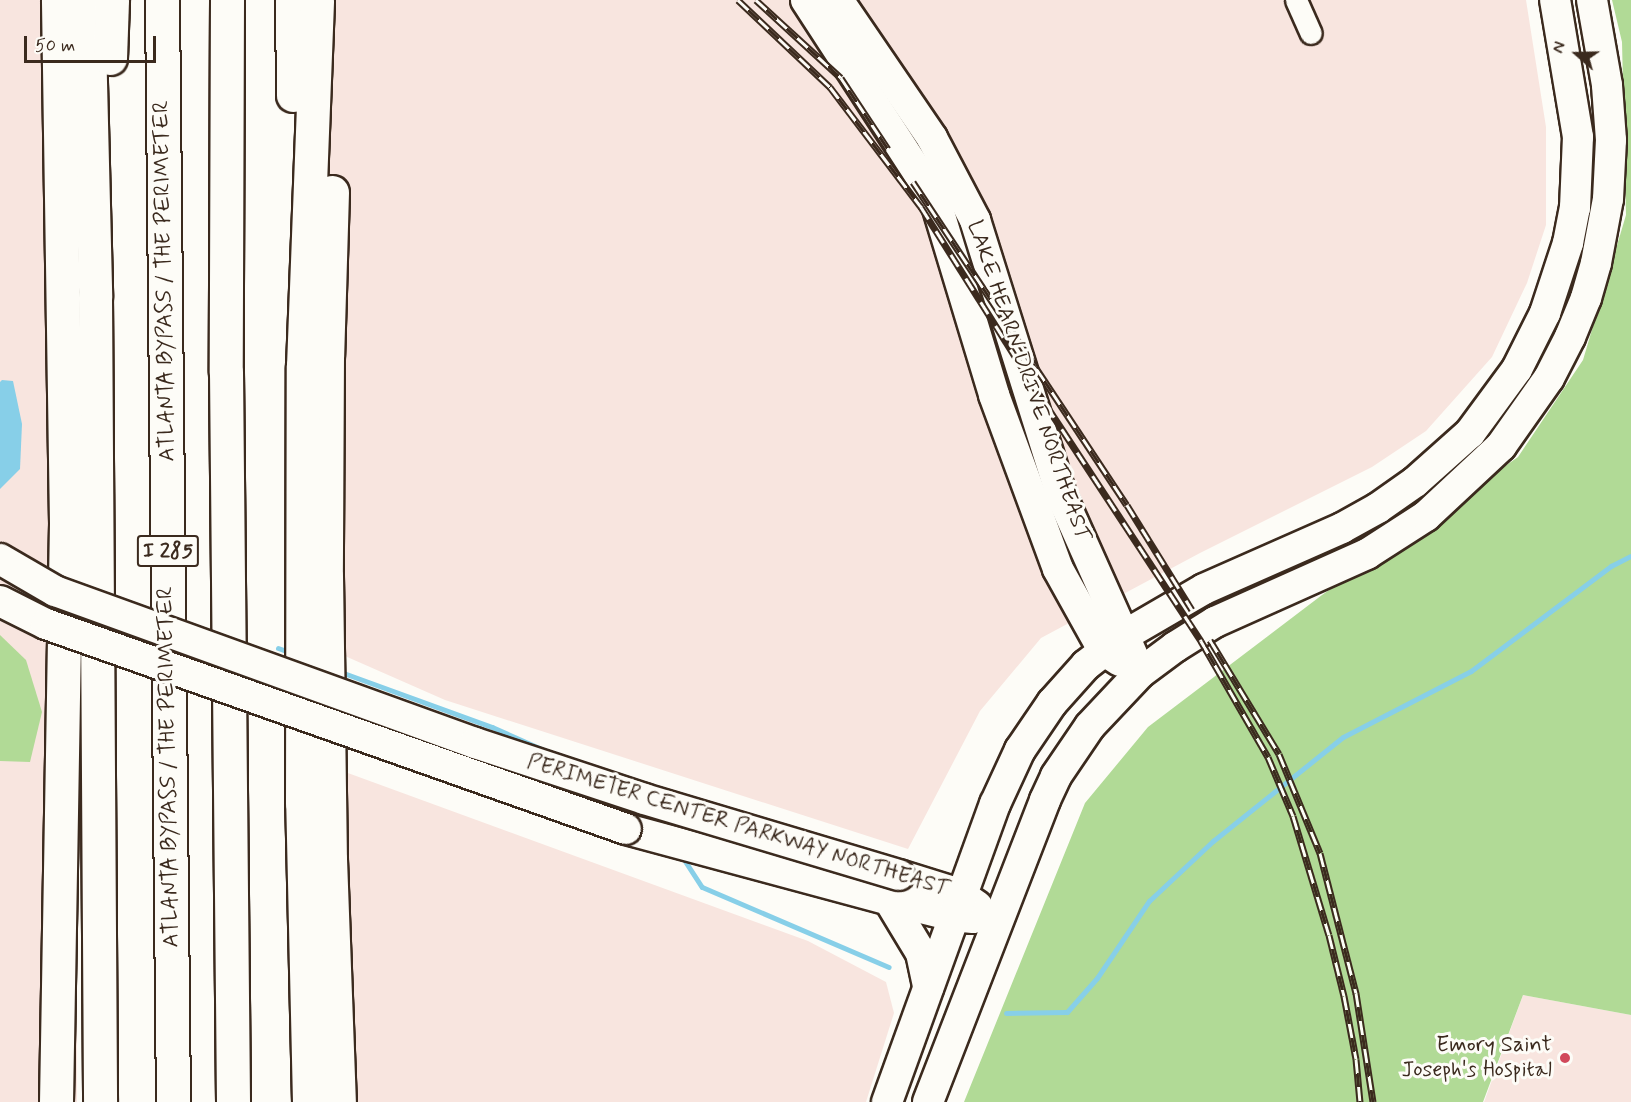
<!DOCTYPE html>
<html>
<head>
<meta charset="utf-8">
<style>
	body { margin:0 }
	#map { position:relative; width:1631px; height:1102px; overflow:hidden; background:#fdfcf7; font-family:Mynerve,sans-serif }
	div>[style] { position:absolute }
	.built>* { inset:0; background:#f8e5df; transform-origin:0 0 }
	.green>* { inset:0; background:#b1da96 }
	.water>* { inset:0; background:#87cfe8 }
	.stream>* { height:5px; margin:-2.5px; padding:0 2.5px; transform-origin:2.5px; border-radius:2.5px; background:#87cfe8 }
	.roads { filter:drop-shadow(2px 0 #3b2a1e) drop-shadow(-2px 0 #3b2a1e) drop-shadow(0 2px #3b2a1e) drop-shadow(0 -2px #3b2a1e) }
	.street>* { height:21px; margin:-10.5px; padding:0 10.5px; transform-origin:10.5px; border-radius:10.5px; background:#fdfcf7 }
	.secondary>* { height:30px; margin:-15px; padding:0 15px; transform-origin:15px; border-radius:15px; background:#fdfcf7 }
	.highway>* { height:33px; margin:-16.5px; padding:0 16.5px; transform-origin:16.5px; border-radius:16.5px; background:#fdfcf7 }
	.rail>* { height:7px; margin-top:-3.5px; transform-origin:0; background:repeating-linear-gradient(90deg,#fdfcf7 0 14px,#3b2a1e 0 28px); box-sizing:border-box; border-block:2px solid #3b2a1e }
	.bridges { filter:drop-shadow(2px 0 #3b2a1e) drop-shadow(-2px 0 #3b2a1e) drop-shadow(0 2px #3b2a1e) drop-shadow(0 -2px #3b2a1e) }
	.secondary-bridge>* { height:30px; margin:-15px; padding:0 15px; transform-origin:15px; border-radius:15px; background:#fdfcf7 }
	.dots>* { width:16px; height:16px; translate:-50% -50%; box-sizing:border-box; border:3px solid #fdfcf7; border-radius:50% }
	span { translate:-50% -50%; white-space:nowrap; text-align:center; line-height:1.15; -webkit-text-stroke:6px #fdfcf7; paint-order:stroke }
	.shield-label span { padding:2px 4px; background:#fdfcf7; border:2px solid; border-radius:4px; -webkit-text-stroke-width:0 }
	.shield-label { font-size:21px; color:#3b2a1e; font-weight:700 }
	.street-label { font-size:22px; color:#3b2a1e }
	.poi-label { font-size:22px; color:#3b2a1e }
	.right { translate:-100% -50%; text-align:right }
	.north { position:absolute; left:1547px; top:24px; width:60px; height:60px; -webkit-text-stroke:4px #fdfcf7; paint-order:stroke; rotate:290deg; font-size:16px; font-weight:700; line-height:24px; text-align:center; color:#3b2a1e }
	.north::after { content:''; display:block; margin:auto; width:21px; height:27px; background:#3b2a1e; clip-path:polygon(50% 0,100% 100%,50% 72%,0 100%) }
	.scale { position:absolute; left:24px; top:36px; width:132px; height:27px; box-sizing:border-box; border:3px solid #3b2a1e; border-top:0; padding-left:8px; font-size:18px; line-height:21px; white-space:nowrap; color:#3b2a1e; -webkit-text-stroke:4px #fdfcf7; paint-order:stroke }
</style>
</head>
<body>
<div id="map">
	<div class="built">
		<div style="left:0;top:0;width:77px;height:1102px"></div>
		<div style="clip-path:polygon(311px 0,1526px 0,1546px 127px,1546px 225px,1527px 283px,1492px 357px,1426px 431px,1372px 467px,1200px 553px,1041px 638px,980px 711px,908px 849px,445px 700px,304px 638px)"></div>
		<div style="clip-path:polygon(326px 765px,808px 941px,886px 982px,894px 1013px,866px 1102px,338px 1102px)"></div>
		<div style="clip-path:polygon(1523px 995px,1631px 1015px,1631px 1102px,1484px 1102px)"></div>
	</div>
	<div class="green">
		<div style="clip-path:polygon(1612px 0,1631px 0,1631px 1015px,1523px 995px,1483px 1102px,964px 1102px,1085px 803px,1148px 727px,1322px 595px,1518px 457px,1583px 360px,1626px 215px,1622px 42px)"></div>
		<div style="clip-path:polygon(0 635px,26px 660px,42px 712px,30px 762px,0 761px)"></div>
	</div>
	<div class="water">
		<div style="clip-path:polygon(2px 380px,13px 381px,22px 424px,20px 469px,0 489px,0 382px)"></div>
	</div>
	<div class="stream">
		<div style="left:14px;top:594px;width:26px;rotate:4deg"></div>
		<div style="left:278px;top:648px;width:15px;rotate:20deg"></div>
		<div style="left:338px;top:671px;width:164px;rotate:20deg"></div>
		<div style="left:492px;top:727px;width:64px;rotate:24.1deg"></div>
		<div style="left:681px;top:855px;width:38px;rotate:57deg"></div>
		<div style="left:702px;top:887px;width:203px;rotate:23.2deg"></div>
		<div style="left:1006px;top:1013px;width:61px;rotate:-0.9deg"></div>
		<div style="left:1067px;top:1012px;width:45px;rotate:-48.6deg"></div>
		<div style="left:1097px;top:978px;width:93px;rotate:-56deg"></div>
		<div style="left:1149px;top:901px;width:88px;rotate:-43.2deg"></div>
		<div style="left:1213px;top:841px;width:166px;rotate:-38.7deg"></div>
		<div style="left:1343px;top:737px;width:144px;rotate:-27.3deg"></div>
		<div style="left:1471px;top:671px;width:175px;rotate:-36.9deg"></div>
		<div style="left:1611px;top:566px;width:22px;rotate:-27deg"></div>
	</div>
	<div class="roads">
		<div class="street">
			<div style="left:1296px;top:0;width:36px;rotate:66deg"></div>
		</div>
		<div class="secondary">
			<div style="left:806px;top:0;width:237px;rotate:57deg"></div>
			<div style="left:935px;top:199px;width:205px;rotate:73.2deg"></div>
			<div style="left:994px;top:395px;width:185px;rotate:69.8deg"></div>
			<div style="left:1058px;top:569px;width:93px;rotate:60.9deg"></div>
			<div style="left:1103px;top:650px;width:20px;rotate:33deg"></div>
			<div style="left:838px;top:0;width:167px;rotate:55.7deg"></div>
			<div style="left:932px;top:138px;width:93px;rotate:62.3deg"></div>
			<div style="left:975px;top:220px;width:288px;rotate:72.6deg"></div>
			<div style="left:1061px;top:495px;width:174px;rotate:65.9deg"></div>
			<div style="left:626px;top:829px;width:272px;rotate:15.1deg"></div>
			<div style="left:889px;top:900px;width:66px;rotate:14deg"></div>
			<div style="left:953px;top:916px;width:20px;rotate:6deg"></div>
			<div style="left:899px;top:875px;width:64px;rotate:17.3deg"></div>
			<div style="left:960px;top:894px;width:21px;rotate:35deg"></div>
			<div style="left:889px;top:900px;width:62px;rotate:58.9deg"></div>
			<div style="left:921px;top:953px;width:35px;rotate:78deg"></div>
			<div style="left:887px;top:1102px;width:317px;rotate:-70.1deg"></div>
			<div style="left:995px;top:804px;width:60px;rotate:-65.2deg"></div>
			<div style="left:1020px;top:750px;width:57px;rotate:-55.8deg"></div>
			<div style="left:1052px;top:703px;width:51px;rotate:-48.2deg"></div>
			<div style="left:1086px;top:665px;width:49px;rotate:-37.6deg"></div>
			<div style="left:1125px;top:635px;width:91px;rotate:-30.2deg"></div>
			<div style="left:1204px;top:589px;width:151px;rotate:-23.8deg"></div>
			<div style="left:1342px;top:528px;width:41px;rotate:-29.1deg"></div>
			<div style="left:1378px;top:508px;width:45px;rotate:-35.1deg"></div>
			<div style="left:1415px;top:482px;width:74px;rotate:-41.7deg"></div>
			<div style="left:1470px;top:433px;width:79px;rotate:-53.7deg"></div>
			<div style="left:1517px;top:369px;width:63px;rotate:-63.4deg"></div>
			<div style="left:1545px;top:313px;width:74px;rotate:-71.8deg"></div>
			<div style="left:1568px;top:243px;width:36px;rotate:-79deg"></div>
			<div style="left:1575px;top:208px;width:71px;rotate:-87.6deg"></div>
			<div style="left:1578px;top:137px;width:139px;rotate:-99.5deg"></div>
			<div style="left:928px;top:1102px;width:324px;rotate:-68.8deg"></div>
			<div style="left:1045px;top:800px;width:26px;rotate:-65deg"></div>
			<div style="left:1056px;top:776px;width:60px;rotate:-55.8deg"></div>
			<div style="left:1090px;top:726px;width:73px;rotate:-46.7deg"></div>
			<div style="left:1140px;top:673px;width:44px;rotate:-36.6deg"></div>
			<div style="left:1175px;top:647px;width:47px;rotate:-32deg"></div>
			<div style="left:1215px;top:622px;width:167px;rotate:-24.1deg"></div>
			<div style="left:1367px;top:554px;width:70px;rotate:-32.8deg"></div>
			<div style="left:1426px;top:516px;width:103px;rotate:-43deg"></div>
			<div style="left:1501px;top:446px;width:83px;rotate:-54.8deg"></div>
			<div style="left:1549px;top:378px;width:46px;rotate:-62.9deg"></div>
			<div style="left:1570px;top:337px;width:42px;rotate:-67.7deg"></div>
			<div style="left:1586px;top:298px;width:36px;rotate:-74deg"></div>
			<div style="left:1596px;top:263px;width:65px;rotate:-79.4deg"></div>
			<div style="left:1608px;top:199px;width:59px;rotate:-87.1deg"></div>
			<div style="left:1611px;top:140px;width:55px;rotate:-94.2deg"></div>
			<div style="left:1607px;top:85px;width:86px;rotate:-100deg"></div>
		</div>
		<div class="highway">
			<div style="left:88px;top:0;width:297px;rotate:88.6deg"></div>
			<div style="left:95px;top:297px;width:805px;rotate:89.64deg"></div>
			<div style="left:162px;top:0;width:1102px;rotate:89.43deg"></div>
			<div style="left:227px;top:0;width:372px;rotate:90.2deg"></div>
			<div style="left:226px;top:372px;width:730px;rotate:89.45deg"></div>
			<div style="left:292px;top:0;width:95px;rotate:89.4deg"></div>
			<div style="left:110px;top:58px;width:58px;rotate:-88deg"></div>
			<div style="left:332px;top:192px;width:164px;rotate:91.7deg"></div>
			<div style="left:327px;top:356px;width:220px;rotate:90.3deg"></div>
			<div style="left:326px;top:576px;width:283px;rotate:89.2deg"></div>
			<div style="left:330px;top:859px;width:243px;rotate:87.9deg"></div>
			<div style="left:56px;top:1102px;width:579px;rotate:-89.01deg"></div>
			<div style="left:66px;top:523px;width:523px;rotate:-90.88deg"></div>
			<div style="left:309px;top:1102px;width:299px;rotate:-91.3deg"></div>
			<div style="left:302px;top:803px;width:437px;rotate:-89.9deg"></div>
			<div style="left:303px;top:366px;width:366px;rotate:-87.8deg"></div>
		</div>
	</div>
	<div class="rail">
		<div style="left:738px;top:0;width:127px;rotate:43.4deg"></div>
		<div style="left:830px;top:87px;width:151px;rotate:52.8deg"></div>
		<div style="left:921px;top:207px;width:207px;rotate:57.8deg"></div>
		<div style="left:1031px;top:382px;width:310px;rotate:56.7deg"></div>
		<div style="left:1201px;top:641px;width:134px;rotate:60deg"></div>
		<div style="left:1268px;top:757px;width:64px;rotate:67deg"></div>
		<div style="left:1293px;top:816px;width:124px;rotate:73.2deg"></div>
		<div style="left:1329px;top:935px;width:63px;rotate:76.2deg"></div>
		<div style="left:1344px;top:996px;width:64px;rotate:79.2deg"></div>
		<div style="left:1356px;top:1059px;width:43px;rotate:84.7deg"></div>
		<div style="left:756px;top:0;width:115px;rotate:42.5deg"></div>
		<div style="left:841px;top:78px;width:85px;rotate:56.5deg"></div>
		<div style="left:913px;top:182px;width:387px;rotate:56.5deg"></div>
		<div style="left:1127px;top:505px;width:123px;rotate:58.2deg"></div>
		<div style="left:1210px;top:640px;width:133px;rotate:58.8deg"></div>
		<div style="left:1279px;top:754px;width:107px;rotate:67.5deg"></div>
		<div style="left:1320px;top:853px;width:145px;rotate:75.6deg"></div>
		<div style="left:1356px;top:993px;width:110px;rotate:81.1deg"></div>
	</div>
	<div class="bridges">
		<div class="secondary-bridge">
			<div style="left:0;top:559px;width:64px;rotate:30.2deg"></div>
			<div style="left:55px;top:591px;width:447px;rotate:19.9deg"></div>
			<div style="left:475px;top:743px;width:178px;rotate:18.3deg"></div>
			<div style="left:644px;top:799px;width:266px;rotate:16.6deg"></div>
			<div style="left:0;top:601px;width:51px;rotate:26.6deg"></div>
			<div style="left:46px;top:624px;width:615px;rotate:19.47deg"></div>
		</div>
	</div>
	<div class="dots">
		<div style="left:1565px;top:1058px;background:#d1495b"></div>
	</div>
	<div class="shield-label">
		<span style="left:168px;top:551px">I 285</span>
	</div>
	<div class="street-label">
		<span style="left:165px;top:281px;rotate:-91deg">ATLANTA BYPASS / THE PERIMETER</span>
		<span style="left:1028px;top:381px;rotate:71deg">LAKE HEARN DRIVE NORTHEAST</span>
		<span style="left:169px;top:767px;rotate:-91deg">ATLANTA BYPASS / THE PERIMETER</span>
		<span style="left:738px;top:826px;rotate:17deg">PERIMETER CENTER PARKWAY NORTHEAST</span>
	</div>
	<div class="poi-label">
		<span class="right" style="left:1552px;top:1058px">Emory Saint<br>Joseph's Hospital</span>
	</div>
	<div class="north">N</div>
	<div class="scale">50 m</div>
</div>
</body>
</html>
